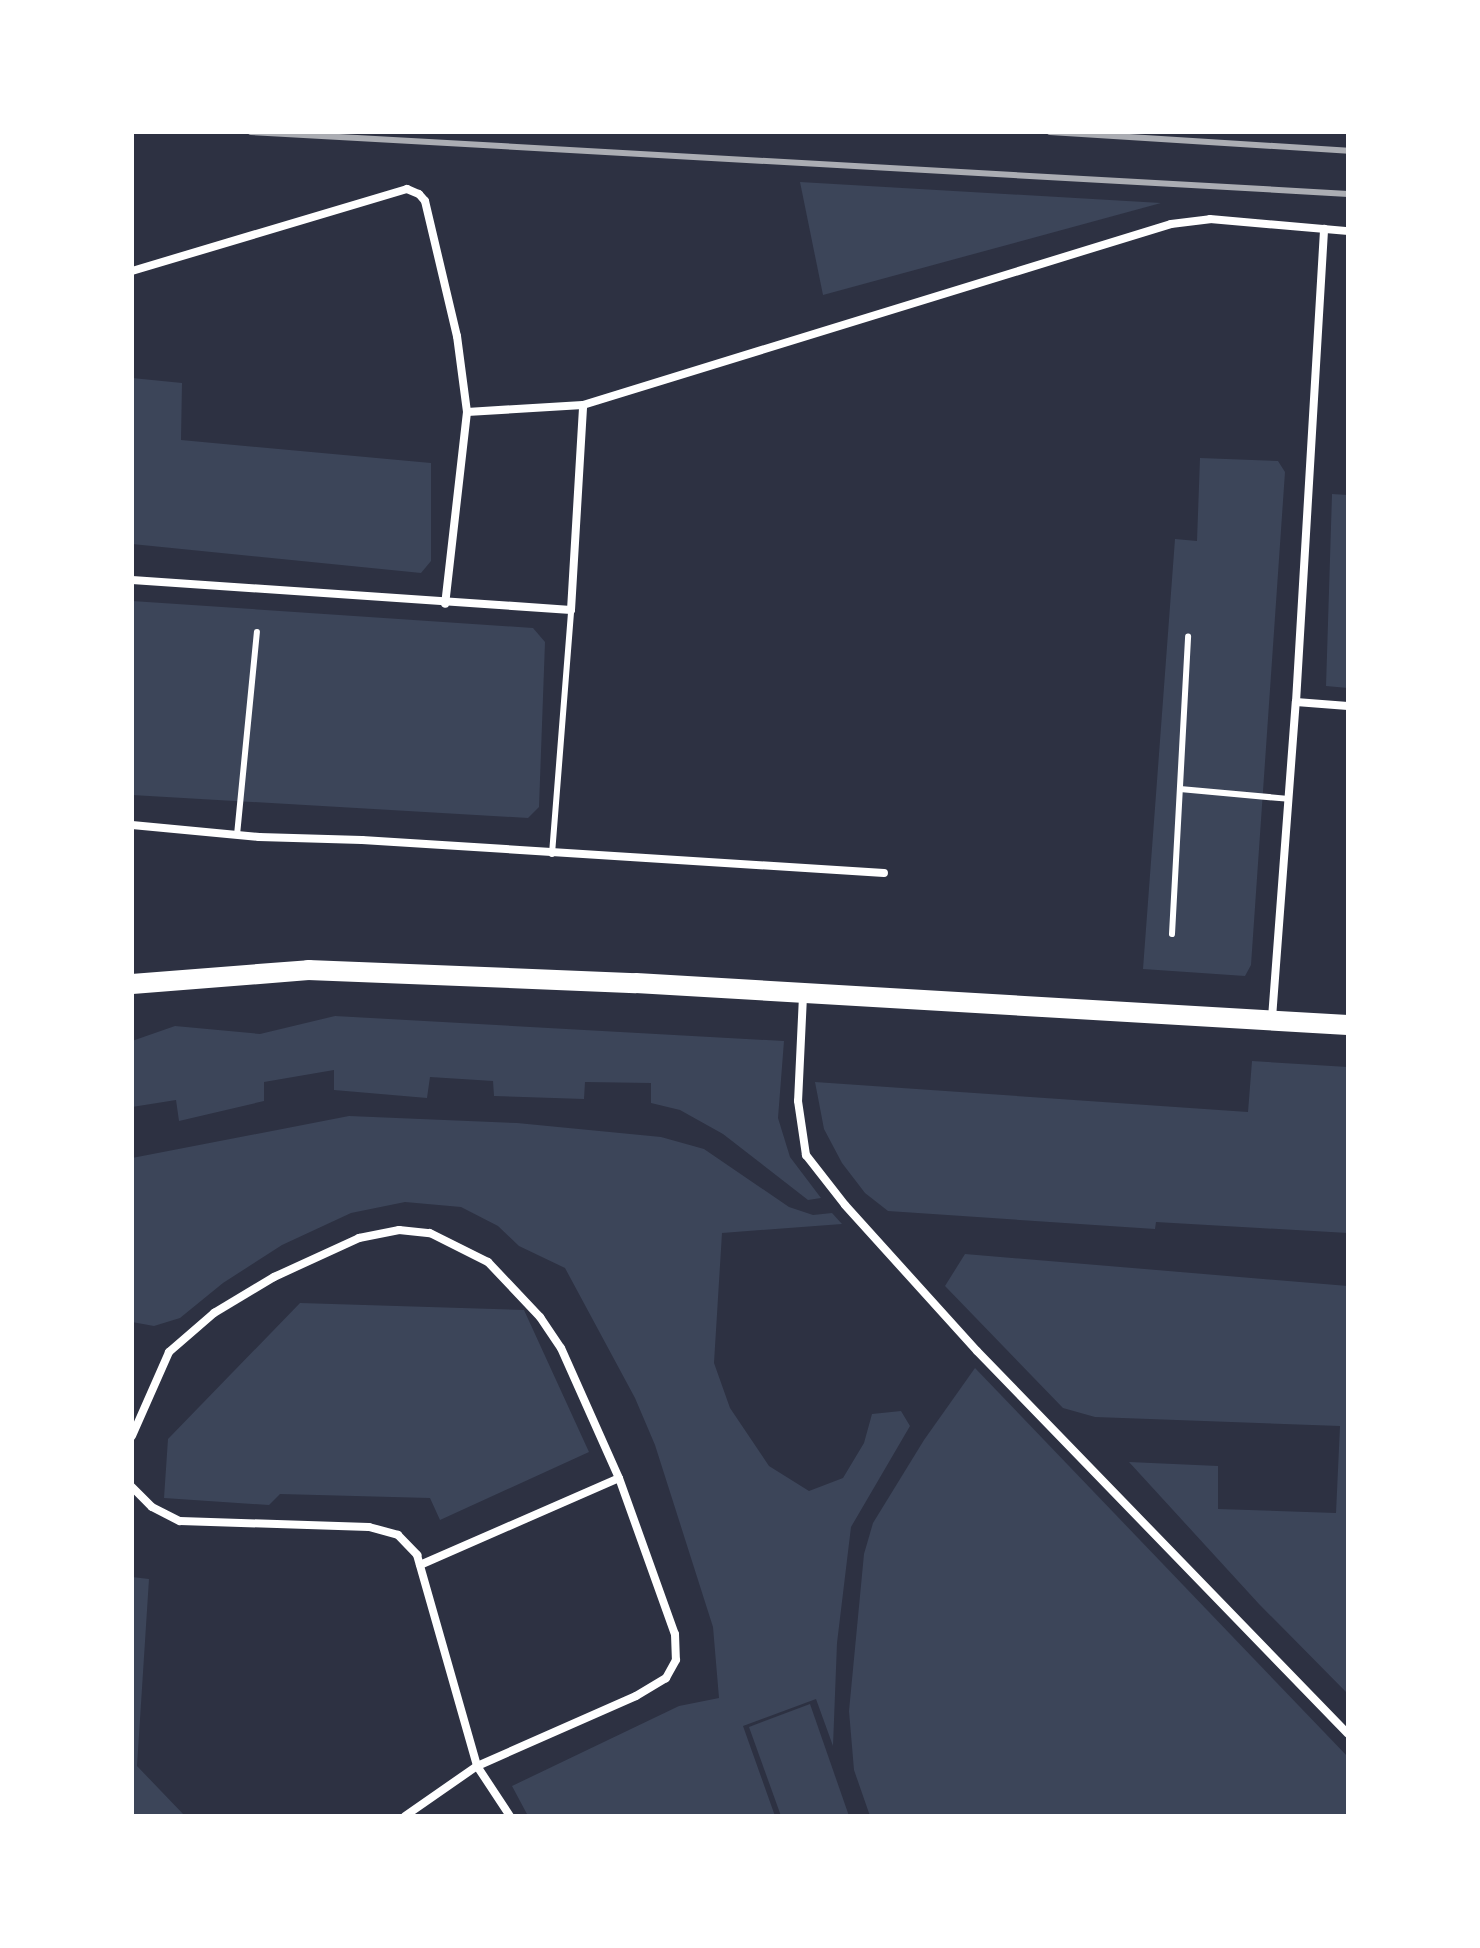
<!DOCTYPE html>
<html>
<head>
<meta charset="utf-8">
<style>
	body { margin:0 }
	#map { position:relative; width:1480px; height:1948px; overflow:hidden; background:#2d3142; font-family:"Varela Round",sans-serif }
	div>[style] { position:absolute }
	.green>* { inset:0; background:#3c4559 }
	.service>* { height:6px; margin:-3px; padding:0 3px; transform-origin:3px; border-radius:3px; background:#fff }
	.minor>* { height:8px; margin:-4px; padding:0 4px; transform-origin:4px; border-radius:4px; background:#fff }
	.primary>* { height:20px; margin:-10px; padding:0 10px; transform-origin:10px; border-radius:10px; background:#fff }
	.rail>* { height:6px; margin:-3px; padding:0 3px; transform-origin:3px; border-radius:3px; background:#abadb3 }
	span { translate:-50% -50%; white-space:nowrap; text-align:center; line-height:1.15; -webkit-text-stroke:8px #fff; paint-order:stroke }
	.frame { position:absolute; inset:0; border:134px solid #fff; pointer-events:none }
</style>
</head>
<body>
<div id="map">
	<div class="green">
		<div style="clip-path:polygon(800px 182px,1161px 203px,823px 295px)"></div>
		<div style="clip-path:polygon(132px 378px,182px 383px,181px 440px,431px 463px,431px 561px,421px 573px,132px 544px)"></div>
		<div style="clip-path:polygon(1200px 458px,1278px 461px,1285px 472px,1251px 965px,1245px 976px,1143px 969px,1175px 539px,1197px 541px)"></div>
		<div style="clip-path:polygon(1332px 494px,1348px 495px,1348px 688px,1326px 686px)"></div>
		<div style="clip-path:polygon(132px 601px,533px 628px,545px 642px,539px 807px,528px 818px,132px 795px)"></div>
		<div style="clip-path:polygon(335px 1016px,784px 1041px,778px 1118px,790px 1157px,821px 1198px,808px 1200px,723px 1134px,680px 1110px,651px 1103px,651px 1083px,585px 1082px,584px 1099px,494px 1096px,493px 1081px,430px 1077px,427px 1098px,334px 1090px,334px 1070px,264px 1082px,264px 1101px,179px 1121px,176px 1100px,132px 1107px,132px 1041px,175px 1026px,260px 1034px)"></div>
		<div style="clip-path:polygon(1252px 1061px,1348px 1067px,1348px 1233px,1156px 1222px,1155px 1229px,888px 1211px,865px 1193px,842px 1163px,824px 1129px,815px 1082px,1248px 1112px)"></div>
		<div style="clip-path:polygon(349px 1116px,517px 1123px,661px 1137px,704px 1149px,789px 1207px,813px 1215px,832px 1213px,842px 1224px,722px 1233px,714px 1363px,730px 1408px,769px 1466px,809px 1491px,843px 1478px,864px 1443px,872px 1414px,901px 1411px,910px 1426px,851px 1527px,837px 1643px,833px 1746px,816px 1699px,743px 1726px,775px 1816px,528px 1816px,512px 1786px,679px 1706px,719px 1698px,713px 1627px,655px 1445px,635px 1398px,565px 1268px,519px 1246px,498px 1226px,461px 1207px,405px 1202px,351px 1213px,282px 1245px,223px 1283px,180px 1318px,154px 1326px,132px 1322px,132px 1158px)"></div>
		<div style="clip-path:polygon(965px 1254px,1348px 1286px,1348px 1694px,1259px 1604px,1129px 1462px,1218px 1466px,1218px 1509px,1336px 1513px,1340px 1426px,1095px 1417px,1063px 1408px,945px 1286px)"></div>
		<div style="clip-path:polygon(300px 1303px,524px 1310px,589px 1452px,440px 1520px,430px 1498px,280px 1494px,269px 1505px,164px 1498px,168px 1439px)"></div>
		<div style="clip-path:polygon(975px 1368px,1348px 1757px,1348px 1816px,870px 1816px,854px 1770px,849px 1711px,864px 1554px,873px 1523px,924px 1440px)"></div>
		<div style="clip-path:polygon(132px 1577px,149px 1579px,137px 1766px,185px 1816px,132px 1816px)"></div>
		<div style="clip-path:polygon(810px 1704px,849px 1816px,781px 1816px,749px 1727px)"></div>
	</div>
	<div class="service">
		<div style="left:1180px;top:789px;width:109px;rotate:5.2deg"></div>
		<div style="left:237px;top:835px;width:204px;rotate:-84.4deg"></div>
		<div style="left:552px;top:854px;width:245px;rotate:-85.5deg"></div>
		<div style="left:1172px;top:934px;width:298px;rotate:-86.9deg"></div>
	</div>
	<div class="minor">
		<div style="left:132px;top:271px;width:287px;rotate:-16.6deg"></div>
		<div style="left:407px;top:189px;width:13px;rotate:23deg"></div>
		<div style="left:419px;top:194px;width:9px;rotate:49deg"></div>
		<div style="left:425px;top:201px;width:139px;rotate:76.7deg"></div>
		<div style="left:457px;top:336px;width:77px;rotate:82.5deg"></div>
		<div style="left:467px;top:412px;width:193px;rotate:96.5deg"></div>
		<div style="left:467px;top:412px;width:116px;rotate:-3.5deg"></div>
		<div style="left:583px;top:405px;width:615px;rotate:-17.11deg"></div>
		<div style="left:1171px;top:224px;width:39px;rotate:-7deg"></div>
		<div style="left:1210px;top:219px;width:139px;rotate:5deg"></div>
		<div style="left:132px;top:580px;width:440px;rotate:3.9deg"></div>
		<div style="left:571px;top:610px;width:205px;rotate:-86.6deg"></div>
		<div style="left:1296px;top:702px;width:52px;rotate:4.4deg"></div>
		<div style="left:132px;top:825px;width:128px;rotate:5.4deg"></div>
		<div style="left:259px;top:837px;width:103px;rotate:1.7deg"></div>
		<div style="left:362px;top:840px;width:523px;rotate:3.62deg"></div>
		<div style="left:803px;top:996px;width:105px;rotate:92.7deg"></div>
		<div style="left:798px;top:1101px;width:55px;rotate:81.6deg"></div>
		<div style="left:806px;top:1155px;width:63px;rotate:52deg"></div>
		<div style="left:845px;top:1205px;width:197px;rotate:47.9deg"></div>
		<div style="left:977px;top:1351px;width:533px;rotate:45.91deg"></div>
		<div style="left:1272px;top:1018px;width:317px;rotate:-85.7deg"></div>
		<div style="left:1296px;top:702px;width:474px;rotate:-86.6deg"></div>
		<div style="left:132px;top:1436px;width:92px;rotate:-66.2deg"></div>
		<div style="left:169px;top:1352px;width:60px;rotate:-40.9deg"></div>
		<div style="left:214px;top:1313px;width:70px;rotate:-31deg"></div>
		<div style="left:274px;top:1277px;width:94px;rotate:-24.6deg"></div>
		<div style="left:359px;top:1238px;width:41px;rotate:-11.3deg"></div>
		<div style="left:399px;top:1230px;width:31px;rotate:6deg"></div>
		<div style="left:430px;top:1233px;width:65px;rotate:26.6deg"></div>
		<div style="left:488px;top:1262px;width:76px;rotate:46.6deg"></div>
		<div style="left:540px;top:1317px;width:37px;rotate:56deg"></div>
		<div style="left:561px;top:1348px;width:142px;rotate:66deg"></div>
		<div style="left:619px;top:1478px;width:166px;rotate:70.3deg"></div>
		<div style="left:675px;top:1634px;width:26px;rotate:88deg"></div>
		<div style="left:676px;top:1660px;width:21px;rotate:119deg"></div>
		<div style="left:666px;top:1678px;width:35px;rotate:149deg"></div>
		<div style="left:636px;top:1696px;width:174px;rotate:156.2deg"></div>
		<div style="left:477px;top:1766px;width:88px;rotate:145.2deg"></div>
		<div style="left:132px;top:1487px;width:28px;rotate:45deg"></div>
		<div style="left:152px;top:1507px;width:31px;rotate:27deg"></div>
		<div style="left:180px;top:1521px;width:189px;rotate:1.8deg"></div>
		<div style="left:369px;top:1527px;width:30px;rotate:15deg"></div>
		<div style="left:398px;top:1535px;width:28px;rotate:46deg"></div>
		<div style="left:417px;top:1555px;width:219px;rotate:74.1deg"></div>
		<div style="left:477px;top:1766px;width:60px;rotate:56.6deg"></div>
		<div style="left:420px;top:1565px;width:217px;rotate:-23.6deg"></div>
	</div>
	<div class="primary">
		<div style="left:132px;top:984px;width:177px;rotate:-4.5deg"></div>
		<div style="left:308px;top:970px;width:328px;rotate:2.3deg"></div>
		<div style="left:636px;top:983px;width:713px;rotate:3.38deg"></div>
	</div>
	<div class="rail">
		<div style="left:251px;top:132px;width:1099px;rotate:3.23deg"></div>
		<div style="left:1050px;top:132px;width:299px;rotate:3.6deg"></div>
	</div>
	<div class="frame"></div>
</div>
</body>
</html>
